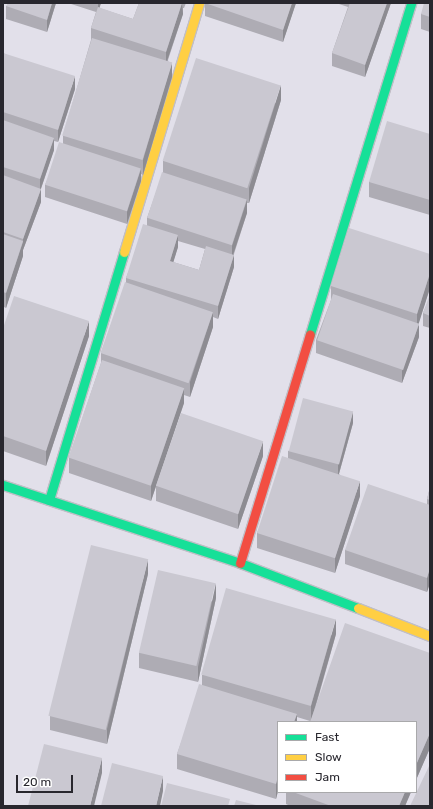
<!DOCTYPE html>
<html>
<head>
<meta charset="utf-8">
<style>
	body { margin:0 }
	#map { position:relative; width:433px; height:809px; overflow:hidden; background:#e2e0ea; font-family:Rubik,sans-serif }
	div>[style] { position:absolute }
	.roads { filter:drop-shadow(1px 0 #c0bec6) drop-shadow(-1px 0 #c0bec6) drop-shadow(0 1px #c0bec6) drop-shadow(0 -1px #c0bec6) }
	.fast>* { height:9px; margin:-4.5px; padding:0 4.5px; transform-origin:4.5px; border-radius:4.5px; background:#16e098 }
	.slow>* { height:9px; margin:-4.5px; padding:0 4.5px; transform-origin:4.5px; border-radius:4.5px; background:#ffcf43 }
	.jam>* { height:9px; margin:-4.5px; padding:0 4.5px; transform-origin:4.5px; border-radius:4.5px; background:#f24e42 }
	.wall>* { inset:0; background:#aeacb4 }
	.shaded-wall>* { inset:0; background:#8d8c92 }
	.building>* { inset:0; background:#cac8d1; transform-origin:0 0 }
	span { translate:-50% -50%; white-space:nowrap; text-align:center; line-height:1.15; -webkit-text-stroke:4px #fff; paint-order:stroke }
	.frame { position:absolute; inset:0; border:4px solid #28272e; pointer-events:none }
	.legend { position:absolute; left:277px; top:721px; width:140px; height:72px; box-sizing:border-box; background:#fff; border:1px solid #a9a9ab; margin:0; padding:5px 7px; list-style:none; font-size:12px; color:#28272e }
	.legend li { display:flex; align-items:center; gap:8px; height:20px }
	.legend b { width:20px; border:1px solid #a9a9ab }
	.scale { position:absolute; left:16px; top:775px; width:57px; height:18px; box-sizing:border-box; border:2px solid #28272e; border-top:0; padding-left:5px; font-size:12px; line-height:14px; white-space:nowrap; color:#28272e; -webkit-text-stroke:3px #fff; paint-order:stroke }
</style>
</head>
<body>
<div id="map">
	<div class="roads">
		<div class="fast">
			<div style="left:310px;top:334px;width:346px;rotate:-73deg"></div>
			<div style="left:3px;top:485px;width:250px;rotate:18.2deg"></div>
			<div style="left:240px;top:563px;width:126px;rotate:20.9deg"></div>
			<div style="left:49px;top:500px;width:259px;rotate:-73.2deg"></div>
		</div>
		<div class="slow">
			<div style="left:124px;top:252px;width:260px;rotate:-73.2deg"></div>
			<div style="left:358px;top:608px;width:77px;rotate:21.3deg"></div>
		</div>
		<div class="jam">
			<div style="left:240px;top:563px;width:239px;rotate:-73deg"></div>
		</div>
	</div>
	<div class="wall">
		<div style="clip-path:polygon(56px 3px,47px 32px,6px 19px,6px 6px)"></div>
		<div style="clip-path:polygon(68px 3px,101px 3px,99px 8px,133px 19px,139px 3px,186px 3px,184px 8px,183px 8px,183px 14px,168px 60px,172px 77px,143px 175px,141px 174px,141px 181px,127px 224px,45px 197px,45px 185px,63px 144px,63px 136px,91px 40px,91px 28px,96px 12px)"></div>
		<div style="clip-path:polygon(205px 3px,296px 3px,283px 42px,205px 16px)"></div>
		<div style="clip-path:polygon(336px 3px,391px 3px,365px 77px,332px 66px,332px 53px,348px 7px)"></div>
		<div style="clip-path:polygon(430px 3px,430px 32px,421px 29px,421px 14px)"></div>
		<div style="clip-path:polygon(3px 53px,75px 89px,58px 142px,54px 141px,54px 150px,41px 189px,41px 202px,23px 250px,23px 256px,6px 308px,4px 307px,4px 314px,3px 317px)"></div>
		<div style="clip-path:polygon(evenodd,281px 100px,249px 203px,247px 203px,247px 213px,234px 254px,234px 267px,218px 319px,213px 317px,213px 327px,190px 397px,184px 395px,184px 403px,151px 501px,69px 473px,69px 458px,101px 363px,101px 353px,126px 283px,126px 278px,147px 225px,147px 218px,163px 173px,163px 161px,281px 100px,178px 241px,205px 249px,199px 270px,173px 262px,178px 247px,178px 241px)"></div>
		<div style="clip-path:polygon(430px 134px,430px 215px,369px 197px,369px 182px)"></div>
		<div style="clip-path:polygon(430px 254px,430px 288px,418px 324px,419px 337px,402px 383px,316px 353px,316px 340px,331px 300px,331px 286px)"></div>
		<div style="clip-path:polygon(430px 297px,430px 328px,423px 326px,423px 313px)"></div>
		<div style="clip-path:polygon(3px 328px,89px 336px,46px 466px,3px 451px)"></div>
		<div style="clip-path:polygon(353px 423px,339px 474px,360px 496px,335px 573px,257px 548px,257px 533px,288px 458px,288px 451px)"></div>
		<div style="clip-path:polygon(263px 456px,238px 529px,156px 501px,156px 486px)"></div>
		<div style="clip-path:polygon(430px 487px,430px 583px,427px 592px,345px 564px,345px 550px,427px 504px,427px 499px)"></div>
		<div style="clip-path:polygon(148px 574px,107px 744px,50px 730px,50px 716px)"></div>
		<div style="clip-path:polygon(216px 598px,198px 682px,139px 668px,139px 653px)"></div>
		<div style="clip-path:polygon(336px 634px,316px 706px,430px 653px,430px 748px,416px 780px,310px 721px,297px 717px,297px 722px,278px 722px,278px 791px,276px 799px,177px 769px,177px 754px,202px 685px,202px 675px)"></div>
		<div style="clip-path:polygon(286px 792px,411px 792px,405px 806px,290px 806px,286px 804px)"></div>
	</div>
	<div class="shaded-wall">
		<div style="clip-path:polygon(52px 3px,56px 3px,47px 32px,47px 20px)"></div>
		<div style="clip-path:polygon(98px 3px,101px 3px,98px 13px)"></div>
		<div style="clip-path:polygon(182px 3px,183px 14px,166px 64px,166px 52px)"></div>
		<div style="clip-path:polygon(292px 3px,296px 3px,283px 42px,283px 30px)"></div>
		<div style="clip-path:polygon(387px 3px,391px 3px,365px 77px,365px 65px)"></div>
		<div style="clip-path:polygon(172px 62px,172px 77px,143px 175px,143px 160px)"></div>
		<div style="clip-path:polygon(75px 76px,75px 89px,58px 142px,58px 130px)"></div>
		<div style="clip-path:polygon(281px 85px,281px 100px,249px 203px,249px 188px)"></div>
		<div style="clip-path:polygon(54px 138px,54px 150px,40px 191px,40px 179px)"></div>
		<div style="clip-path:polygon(141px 169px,141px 181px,127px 224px,127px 212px)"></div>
		<div style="clip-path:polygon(41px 189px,41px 202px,23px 250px,23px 256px,6px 308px,6px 293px,23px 242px,23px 239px)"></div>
		<div style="clip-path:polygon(247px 200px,247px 213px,232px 258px,232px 246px)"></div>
		<div style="clip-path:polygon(178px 235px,178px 247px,170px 273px,170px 261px)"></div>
		<div style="clip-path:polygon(234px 255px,234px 267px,218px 319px,218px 306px)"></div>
		<div style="clip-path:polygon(430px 273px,430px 288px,417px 329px,417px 314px)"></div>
		<div style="clip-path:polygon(4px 302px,4px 314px,3px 317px,3px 305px)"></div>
		<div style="clip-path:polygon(213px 312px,213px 327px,190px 397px,190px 382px)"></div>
		<div style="clip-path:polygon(89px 321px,89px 336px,46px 466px,46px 451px)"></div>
		<div style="clip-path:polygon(419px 324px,419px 337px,402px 383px,402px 371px)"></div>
		<div style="clip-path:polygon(184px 388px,184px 403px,151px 501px,151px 486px)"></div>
		<div style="clip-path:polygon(353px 411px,353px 423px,338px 477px,338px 465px)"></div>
		<div style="clip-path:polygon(263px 441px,263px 456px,238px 529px,238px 514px)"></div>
		<div style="clip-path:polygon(360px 481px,360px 496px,335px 573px,335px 558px)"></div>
		<div style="clip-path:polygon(148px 559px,148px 574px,107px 744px,107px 729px)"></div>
		<div style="clip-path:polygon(430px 568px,430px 583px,427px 592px,427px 578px)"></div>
		<div style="clip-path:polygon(216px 583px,216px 598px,198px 682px,198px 667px)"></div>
		<div style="clip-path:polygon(336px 619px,336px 634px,311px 721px,311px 706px)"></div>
		<div style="clip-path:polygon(297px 714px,297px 722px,294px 722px)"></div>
		<div style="clip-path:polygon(430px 733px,430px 748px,416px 780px,416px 765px)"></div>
		<div style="clip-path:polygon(102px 758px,102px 773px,94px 806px,90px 806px)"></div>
		<div style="clip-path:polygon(163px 776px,163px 791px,160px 806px,156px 806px)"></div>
		<div style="clip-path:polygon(278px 776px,278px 791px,276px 799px,276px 784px)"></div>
		<div style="clip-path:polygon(405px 792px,411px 792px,405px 806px,399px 806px)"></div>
	</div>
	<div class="building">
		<div style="clip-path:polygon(8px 3px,52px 3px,47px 20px,6px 6px)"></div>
		<div style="clip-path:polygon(139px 3px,182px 3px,166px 52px,91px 28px,98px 7px,133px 19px)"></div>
		<div style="clip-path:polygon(205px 3px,292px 3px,283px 30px)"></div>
		<div style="clip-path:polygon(350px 3px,387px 3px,365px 65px,332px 53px)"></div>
		<div style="clip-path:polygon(424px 3px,430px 3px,430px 17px,421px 14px)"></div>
		<div style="left:92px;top:38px;width:84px;height:102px;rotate:17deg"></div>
		<div style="clip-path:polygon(3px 53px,75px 76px,58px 130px,3px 112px)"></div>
		<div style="left:196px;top:58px;width:89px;height:108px;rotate:18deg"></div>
		<div style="clip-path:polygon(3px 120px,54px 138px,40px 179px,3px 167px)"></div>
		<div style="clip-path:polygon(387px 121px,430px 134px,430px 200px,369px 182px)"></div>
		<div style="left:59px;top:142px;width:86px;height:45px;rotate:18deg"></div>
		<div style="left:162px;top:172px;width:89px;height:48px;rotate:18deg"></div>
		<div style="clip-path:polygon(3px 175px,41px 189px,23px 239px,3px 232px)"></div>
		<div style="clip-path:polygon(143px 224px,178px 235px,170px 261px,199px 270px,206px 246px,234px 255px,218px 306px,126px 278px)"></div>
		<div style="clip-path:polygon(349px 228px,430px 254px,430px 273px,417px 314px,331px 286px)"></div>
		<div style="clip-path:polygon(3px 234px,23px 241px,6px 293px,3px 292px)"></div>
		<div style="left:125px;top:282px;width:93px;height:75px;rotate:19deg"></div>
		<div style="left:333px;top:294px;width:91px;height:49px;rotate:19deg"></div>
		<div style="clip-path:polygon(14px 296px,89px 321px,46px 451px,3px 436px,3px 328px)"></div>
		<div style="clip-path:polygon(429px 297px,430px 297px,430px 316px,423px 313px)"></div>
		<div style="left:102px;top:360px;width:87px;height:103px;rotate:19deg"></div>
		<div style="left:303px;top:398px;width:52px;height:55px;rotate:15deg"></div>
		<div style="left:181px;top:413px;width:87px;height:77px;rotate:19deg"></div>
		<div style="left:282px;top:456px;width:82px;height:81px;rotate:18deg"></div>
		<div style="clip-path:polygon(368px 484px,430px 505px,430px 568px,427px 578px,345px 550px)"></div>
		<div style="clip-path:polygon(430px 487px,430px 500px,427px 499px)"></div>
		<div style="left:91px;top:545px;width:59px;height:176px;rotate:14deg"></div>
		<div style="left:158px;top:570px;width:59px;height:85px;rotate:13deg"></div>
		<div style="left:226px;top:588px;width:114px;height:90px;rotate:16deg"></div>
		<div style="clip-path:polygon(345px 623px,430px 653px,430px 733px,416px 765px,416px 722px,310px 722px)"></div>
		<div style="clip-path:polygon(199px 684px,297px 714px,294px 722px,278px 722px,278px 776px,276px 784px,177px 754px)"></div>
		<div style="clip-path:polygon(44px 744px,102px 758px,90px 806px,28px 806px)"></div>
		<div style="clip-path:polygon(112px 763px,163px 776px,156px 806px,101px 806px)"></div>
		<div style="clip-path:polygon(430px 764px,430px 806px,410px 806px)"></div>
		<div style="clip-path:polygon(167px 783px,230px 799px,228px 806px,161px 806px)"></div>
		<div style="clip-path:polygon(293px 792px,405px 792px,399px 806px,331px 806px)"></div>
		<div style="clip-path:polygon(236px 800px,260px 806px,234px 806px)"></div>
	</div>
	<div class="frame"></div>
	<ul class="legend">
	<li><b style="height:5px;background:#16e098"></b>Fast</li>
	<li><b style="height:5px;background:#ffcf43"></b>Slow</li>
	<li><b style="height:5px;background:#f24e42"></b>Jam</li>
	</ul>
	<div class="scale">20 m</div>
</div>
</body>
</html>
